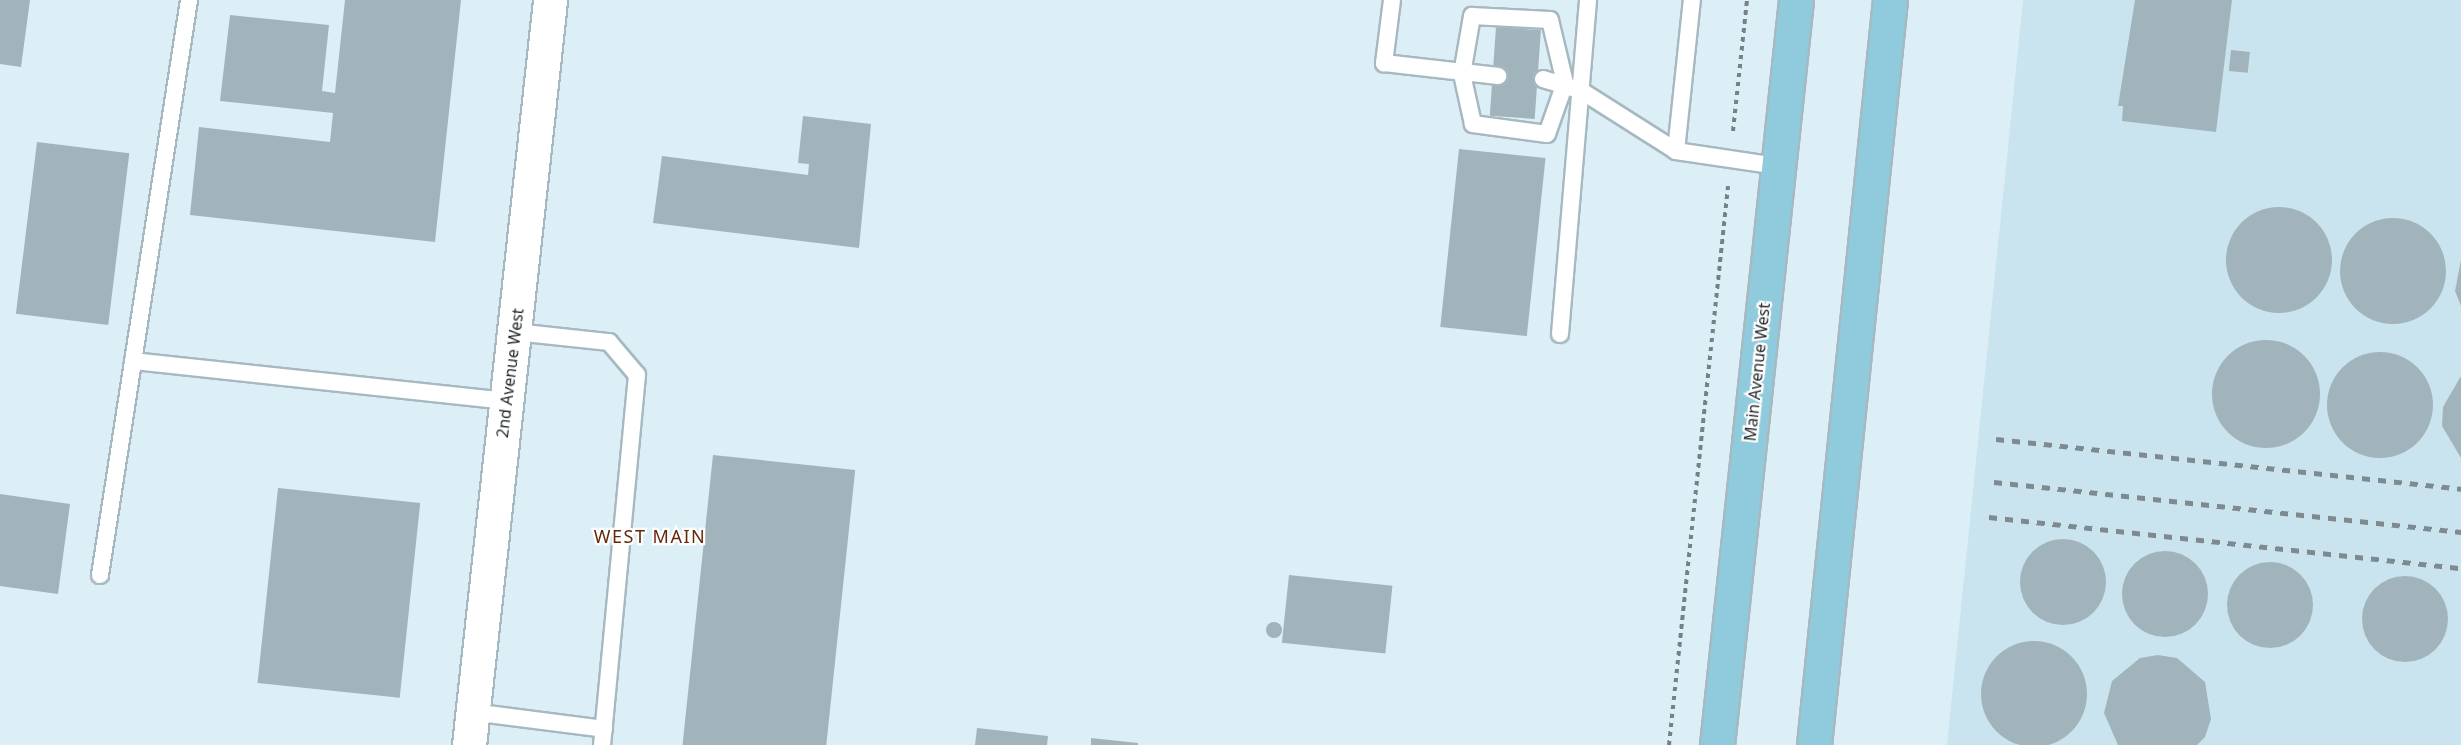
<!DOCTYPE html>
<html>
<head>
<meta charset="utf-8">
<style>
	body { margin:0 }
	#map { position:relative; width:2461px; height:745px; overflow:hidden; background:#dceff6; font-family:"Noto Sans",sans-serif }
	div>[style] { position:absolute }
	.built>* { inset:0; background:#c9e4ef }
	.building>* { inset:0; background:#a2b4bb; transform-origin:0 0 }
	.round { border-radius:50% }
	.path>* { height:4px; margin-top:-2px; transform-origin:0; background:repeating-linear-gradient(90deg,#758186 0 4.5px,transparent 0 9px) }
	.roads { filter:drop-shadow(2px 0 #a7b9c0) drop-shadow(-2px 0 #a7b9c0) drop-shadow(0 2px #a7b9c0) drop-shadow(0 -2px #a7b9c0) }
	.service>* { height:16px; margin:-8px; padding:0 8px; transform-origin:8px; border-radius:8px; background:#fff }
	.minor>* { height:33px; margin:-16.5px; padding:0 16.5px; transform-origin:16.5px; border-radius:16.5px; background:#fff }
	.primary>* { height:33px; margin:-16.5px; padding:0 16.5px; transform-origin:16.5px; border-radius:16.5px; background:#8fcadd }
	.rail>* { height:4.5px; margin-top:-2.25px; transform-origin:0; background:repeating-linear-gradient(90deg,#7d8a8f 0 8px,transparent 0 16px) }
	span { translate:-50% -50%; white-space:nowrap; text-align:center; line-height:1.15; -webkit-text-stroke:4.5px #fff; paint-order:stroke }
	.street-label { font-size:16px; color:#1d2326 }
	.neighbourhood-label { font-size:18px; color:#672707; letter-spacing:1.5px }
</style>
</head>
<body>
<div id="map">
	<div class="built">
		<div style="clip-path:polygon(2023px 0,2461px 0,2461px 745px,1947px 745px)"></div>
	</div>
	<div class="building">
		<div style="clip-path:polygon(0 0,30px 0,21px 67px,0 64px)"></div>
		<div style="clip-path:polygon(345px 0,461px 0,435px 242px,190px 215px,199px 127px,330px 142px,333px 113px,220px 101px,230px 15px,329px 25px,322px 91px,335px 93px)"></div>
		<div style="clip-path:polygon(2135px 0,2232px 0,2216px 132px,2122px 121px,2123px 106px,2118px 106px)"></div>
		<div style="left:1496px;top:27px;width:45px;height:89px;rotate:4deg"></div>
		<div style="left:2231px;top:50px;width:19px;height:21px;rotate:6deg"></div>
		<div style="clip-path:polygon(803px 116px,871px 124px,859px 248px,653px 223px,662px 156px,808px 175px,809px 164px,798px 163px)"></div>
		<div style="left:37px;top:142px;width:93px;height:173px;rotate:7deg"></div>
		<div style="left:1459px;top:149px;width:87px;height:179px;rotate:6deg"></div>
		<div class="round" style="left:2226px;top:207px;width:106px;height:106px"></div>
		<div class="round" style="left:2340px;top:218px;width:106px;height:106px"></div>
		<div style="clip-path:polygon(2461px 260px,2461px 306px,2455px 291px)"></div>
		<div class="round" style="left:2212px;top:340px;width:108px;height:108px"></div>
		<div class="round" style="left:2327px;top:352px;width:106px;height:106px"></div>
		<div style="clip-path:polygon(2461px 376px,2461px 458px,2442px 426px,2443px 407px)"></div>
		<div style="left:713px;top:455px;width:143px;height:292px;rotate:6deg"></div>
		<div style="left:278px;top:488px;width:143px;height:196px;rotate:6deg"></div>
		<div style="clip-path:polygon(0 494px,70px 504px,58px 594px,0 586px)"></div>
		<div class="round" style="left:2020px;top:539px;width:86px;height:86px"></div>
		<div class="round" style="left:2122px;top:551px;width:86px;height:86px"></div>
		<div class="round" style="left:2227px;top:562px;width:86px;height:86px"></div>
		<div style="left:1289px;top:575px;width:104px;height:68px;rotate:6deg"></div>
		<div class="round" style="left:2362px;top:576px;width:86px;height:86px"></div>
		<div class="round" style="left:1266px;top:622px;width:16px;height:16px"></div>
		<div class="round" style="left:1981px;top:641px;width:106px;height:106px"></div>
		<div style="clip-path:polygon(2158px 655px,2177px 658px,2205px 682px,2211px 719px,2205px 737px,2197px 745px,2118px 745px,2104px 713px,2112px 681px,2140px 658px)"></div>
		<div style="clip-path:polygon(977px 728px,1048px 736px,1047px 745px,975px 745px)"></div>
		<div style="clip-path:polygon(1091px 738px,1138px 743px,1138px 745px,1091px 745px)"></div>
	</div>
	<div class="path">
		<div style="left:1733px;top:131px;width:132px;rotate:-83.9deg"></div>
		<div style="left:1669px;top:745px;width:562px;rotate:-83.97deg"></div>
	</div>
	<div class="roads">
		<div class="service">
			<div style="left:1392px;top:0;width:64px;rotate:97.2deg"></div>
			<div style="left:1384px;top:63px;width:115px;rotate:6.5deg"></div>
			<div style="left:1472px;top:16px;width:78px;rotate:2.9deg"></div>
			<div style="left:1550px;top:20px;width:65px;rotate:76.6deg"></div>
			<div style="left:1565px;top:83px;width:54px;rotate:109.4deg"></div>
			<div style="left:1547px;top:134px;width:75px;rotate:-172.3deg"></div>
			<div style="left:1473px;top:124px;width:51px;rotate:-102.4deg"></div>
			<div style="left:1462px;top:74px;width:59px;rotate:-80.2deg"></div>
			<div style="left:1543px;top:79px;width:39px;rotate:17deg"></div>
			<div style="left:1580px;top:90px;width:114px;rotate:32.4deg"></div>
			<div style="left:1676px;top:151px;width:103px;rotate:8.4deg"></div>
			<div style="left:1676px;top:151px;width:152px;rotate:-84deg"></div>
			<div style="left:515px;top:332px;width:95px;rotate:6.1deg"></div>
			<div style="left:609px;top:342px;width:43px;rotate:49.7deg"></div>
			<div style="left:637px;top:375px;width:372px;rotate:95.4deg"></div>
			<div style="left:1560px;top:334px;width:335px;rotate:-85.2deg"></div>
			<div style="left:133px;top:361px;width:375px;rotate:6.1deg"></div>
			<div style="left:100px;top:575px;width:582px;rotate:-81.2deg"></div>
			<div style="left:472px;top:712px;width:133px;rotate:7.3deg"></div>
		</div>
		<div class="minor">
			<div style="left:469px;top:745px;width:749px;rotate:-83.79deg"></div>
		</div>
		<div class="primary">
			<div style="left:1717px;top:745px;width:749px;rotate:-83.95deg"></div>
			<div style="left:1814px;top:745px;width:749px;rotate:-84.18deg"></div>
		</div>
	</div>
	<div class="rail">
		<div style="left:1996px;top:439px;width:468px;rotate:6.1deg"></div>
		<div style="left:1994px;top:482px;width:470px;rotate:6.1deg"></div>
		<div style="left:1989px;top:517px;width:475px;rotate:6.2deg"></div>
	</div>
	<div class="street-label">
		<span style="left:1757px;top:372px;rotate:-84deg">Main Avenue West</span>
		<span style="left:510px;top:373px;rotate:-83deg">2nd Avenue West</span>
	</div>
	<div class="neighbourhood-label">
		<span style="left:650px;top:536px">WEST MAIN</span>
	</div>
</div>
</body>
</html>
